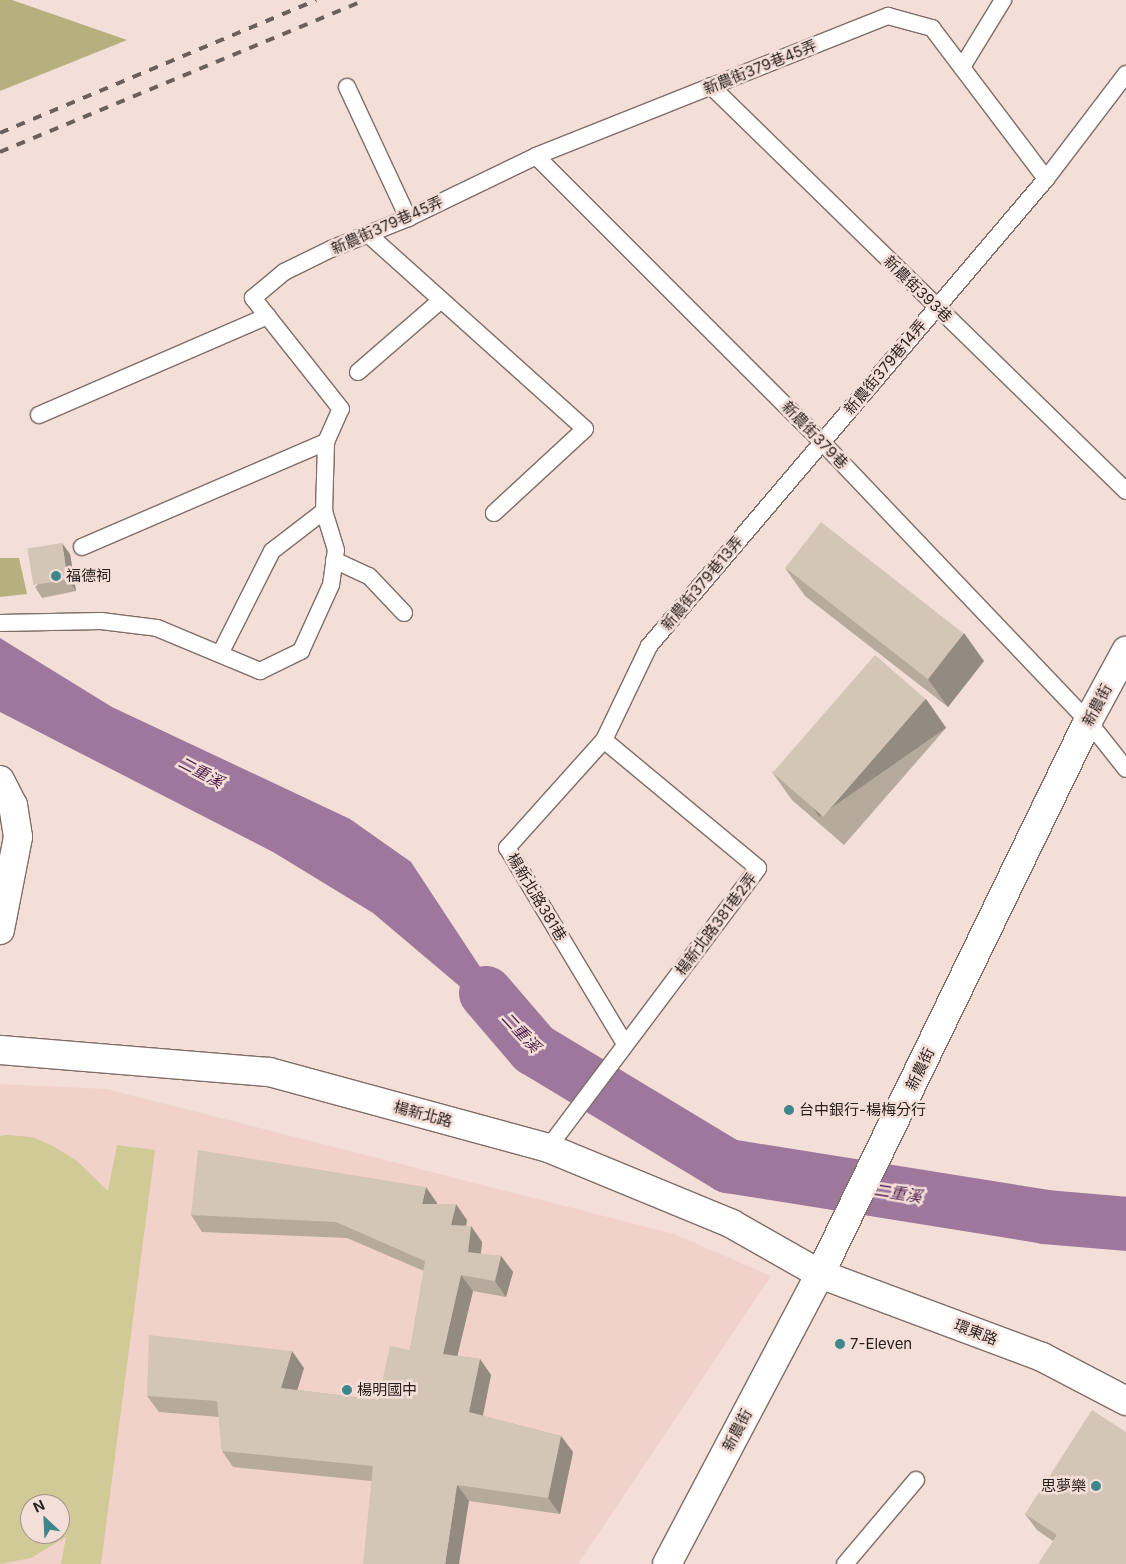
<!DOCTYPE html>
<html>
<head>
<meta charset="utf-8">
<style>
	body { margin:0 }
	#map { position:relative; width:1126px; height:1564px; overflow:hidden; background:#f4ded8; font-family:Inter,"Noto Sans TC",sans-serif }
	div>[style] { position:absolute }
	.built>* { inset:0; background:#f1d2ca }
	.green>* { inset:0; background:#d0ca97 }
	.forest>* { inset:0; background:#b5b07d }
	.water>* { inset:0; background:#9e789c }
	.river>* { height:54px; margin:-27px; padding:0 27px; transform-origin:27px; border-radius:27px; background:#9e789c }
	.roads { filter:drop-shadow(1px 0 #806d68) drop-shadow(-1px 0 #806d68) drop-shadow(0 1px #806d68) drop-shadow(0 -1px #806d68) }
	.service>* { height:16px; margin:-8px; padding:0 8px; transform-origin:8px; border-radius:8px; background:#fff }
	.minor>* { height:28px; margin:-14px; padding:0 14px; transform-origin:14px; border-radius:14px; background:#fff }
	.tertiary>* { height:28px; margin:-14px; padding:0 14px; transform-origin:14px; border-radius:14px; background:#fff }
	.rail>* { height:4px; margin-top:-2px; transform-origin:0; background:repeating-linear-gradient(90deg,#6b5e5b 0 9px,transparent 0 18px) }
	.wall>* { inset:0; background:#b6aa9d }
	.shaded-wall>* { inset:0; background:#948b80; transform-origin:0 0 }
	.building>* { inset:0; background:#d4c6b7; transform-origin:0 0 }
	.dots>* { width:14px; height:14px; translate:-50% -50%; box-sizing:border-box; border:2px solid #f4ded8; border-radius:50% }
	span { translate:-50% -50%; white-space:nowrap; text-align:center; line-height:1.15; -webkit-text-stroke:5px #f4ded8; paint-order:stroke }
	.street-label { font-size:15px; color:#271f1d }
	.poi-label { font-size:15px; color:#271f1d }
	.left { translate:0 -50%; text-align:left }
	.right { translate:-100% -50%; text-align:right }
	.water-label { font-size:16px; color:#4d1d4c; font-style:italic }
	.north { position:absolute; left:20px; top:1494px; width:50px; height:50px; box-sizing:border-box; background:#f4ded8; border:1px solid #a2928d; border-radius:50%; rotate:335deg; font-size:14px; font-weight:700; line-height:20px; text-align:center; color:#271f1d }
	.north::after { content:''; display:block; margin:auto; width:18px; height:22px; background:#3e868c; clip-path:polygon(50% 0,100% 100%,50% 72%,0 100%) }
</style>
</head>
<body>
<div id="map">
	<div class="built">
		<div style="clip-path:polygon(evenodd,0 1084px,107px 1089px,674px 1234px,771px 1276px,578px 1564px,0 1564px,0 1084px,30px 1504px,60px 1504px,60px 1534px,30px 1534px,30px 1504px)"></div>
	</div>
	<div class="green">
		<div style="clip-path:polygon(evenodd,6px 1135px,32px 1137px,53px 1146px,77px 1161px,108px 1191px,117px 1145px,155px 1150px,101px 1564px,61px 1564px,66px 1537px,31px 1558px,0 1564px,0 1136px,6px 1135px,30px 1504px,60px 1504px,60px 1534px,30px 1534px,30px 1504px)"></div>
	</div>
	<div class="forest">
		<div style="clip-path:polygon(0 0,12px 0,127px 40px,0 91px)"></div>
		<div style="clip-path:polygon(0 558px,19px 558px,27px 594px,0 597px)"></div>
	</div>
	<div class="water">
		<div style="clip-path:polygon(0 638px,112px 707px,350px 819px,411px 862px,534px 1049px,373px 913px,273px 852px,0 712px)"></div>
	</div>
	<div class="river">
		<div style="left:486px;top:993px;width:74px;rotate:49.4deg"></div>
		<div style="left:534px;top:1049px;width:227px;rotate:31.1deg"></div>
		<div style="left:728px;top:1166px;width:321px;rotate:9.1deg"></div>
		<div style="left:1045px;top:1217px;width:81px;rotate:4.9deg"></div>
	</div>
	<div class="roads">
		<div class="service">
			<div style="left:962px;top:67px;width:79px;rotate:-58.5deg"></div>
			<div style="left:711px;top:86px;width:580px;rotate:44.3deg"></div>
			<div style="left:347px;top:87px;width:145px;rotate:65deg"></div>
			<div style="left:536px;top:156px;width:404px;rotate:45deg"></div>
			<div style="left:822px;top:442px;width:385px;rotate:46.4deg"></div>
			<div style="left:1088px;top:721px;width:61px;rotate:51.6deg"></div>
			<div style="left:369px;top:235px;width:290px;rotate:41.9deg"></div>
			<div style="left:585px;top:429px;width:124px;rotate:137.3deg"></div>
			<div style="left:358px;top:372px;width:110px;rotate:-40.9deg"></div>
			<div style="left:39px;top:415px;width:249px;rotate:-23.4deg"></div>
			<div style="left:82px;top:547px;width:266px;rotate:-23.3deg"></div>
			<div style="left:334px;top:560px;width:38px;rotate:25deg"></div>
			<div style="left:369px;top:576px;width:51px;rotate:46.6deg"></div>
			<div style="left:0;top:623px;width:101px;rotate:-1.1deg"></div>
			<div style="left:101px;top:621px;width:56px;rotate:7.1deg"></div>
			<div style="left:157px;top:628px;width:112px;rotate:22.7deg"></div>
			<div style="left:260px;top:671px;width:46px;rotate:-26deg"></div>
			<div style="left:301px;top:651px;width:72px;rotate:-65.6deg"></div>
			<div style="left:331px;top:585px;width:35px;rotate:-82deg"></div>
			<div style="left:336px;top:550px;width:41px;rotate:-107.1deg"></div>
			<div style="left:324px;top:511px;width:69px;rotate:-88.3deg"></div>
			<div style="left:326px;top:442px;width:36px;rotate:-66deg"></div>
			<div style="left:341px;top:409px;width:142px;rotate:-128.4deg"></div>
			<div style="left:253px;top:298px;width:40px;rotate:-40deg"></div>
			<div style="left:284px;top:272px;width:52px;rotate:-26.1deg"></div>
			<div style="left:331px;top:249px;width:83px;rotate:-21.9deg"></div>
			<div style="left:408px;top:218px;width:142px;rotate:-25.8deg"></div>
			<div style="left:536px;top:156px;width:379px;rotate:-21.7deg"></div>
			<div style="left:888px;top:16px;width:46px;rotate:15.3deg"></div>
			<div style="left:932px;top:28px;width:189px;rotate:52.9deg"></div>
			<div style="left:221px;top:652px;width:113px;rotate:-63.2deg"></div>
			<div style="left:272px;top:551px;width:66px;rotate:-37.6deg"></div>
			<div style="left:625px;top:1044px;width:229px;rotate:-121deg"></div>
			<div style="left:507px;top:848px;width:145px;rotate:-48.1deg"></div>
			<div style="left:604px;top:740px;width:104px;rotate:-64.4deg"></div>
			<div style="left:649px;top:646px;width:613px;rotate:-49.63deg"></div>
			<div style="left:1046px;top:179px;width:132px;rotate:-52.7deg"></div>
			<div style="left:548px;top:1148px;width:350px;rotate:-53.1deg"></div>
			<div style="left:758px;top:868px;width:200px;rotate:-140.3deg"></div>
			<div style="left:845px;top:1564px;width:110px;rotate:-49.8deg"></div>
		</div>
		<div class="minor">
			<div style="left:0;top:780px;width:28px;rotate:63deg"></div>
			<div style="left:13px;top:805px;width:32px;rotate:81deg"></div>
			<div style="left:18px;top:837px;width:95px;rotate:101deg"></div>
		</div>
		<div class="tertiary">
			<div style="left:0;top:1050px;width:270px;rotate:4.7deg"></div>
			<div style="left:269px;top:1072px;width:289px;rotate:15.2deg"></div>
			<div style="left:548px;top:1148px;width:199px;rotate:22.4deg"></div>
			<div style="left:732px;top:1224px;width:101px;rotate:29.6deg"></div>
			<div style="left:820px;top:1274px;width:237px;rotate:20.5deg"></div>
			<div style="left:1042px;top:1357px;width:95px;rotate:27.6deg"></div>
			<div style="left:667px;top:1564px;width:328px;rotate:-62.2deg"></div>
			<div style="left:820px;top:1274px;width:615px;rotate:-64.14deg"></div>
			<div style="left:1088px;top:721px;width:80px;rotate:-61.5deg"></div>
		</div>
	</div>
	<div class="rail">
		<div style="left:0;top:133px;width:343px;rotate:-22.8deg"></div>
		<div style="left:0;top:152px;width:395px;rotate:-22.6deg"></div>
	</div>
	<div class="wall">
		<div style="clip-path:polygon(70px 554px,76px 591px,42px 598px,35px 587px)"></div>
		<div style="clip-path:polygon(785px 568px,984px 661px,948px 707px,805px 596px)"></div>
		<div style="clip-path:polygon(926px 699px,946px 728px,844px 845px,792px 800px,772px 772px)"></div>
		<div style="clip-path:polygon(437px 1203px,437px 1204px,467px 1220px,466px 1226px,471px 1226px,482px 1242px,481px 1254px,501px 1256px,513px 1272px,506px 1297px,473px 1291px,457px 1356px,480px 1359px,491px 1375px,483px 1416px,561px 1436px,573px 1452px,560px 1514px,469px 1501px,371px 1481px,233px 1467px,222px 1451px,219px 1417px,159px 1412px,147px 1396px,304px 1368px,297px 1390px,378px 1400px,410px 1350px,424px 1271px,347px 1238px,202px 1232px,191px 1215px)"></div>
		<div style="clip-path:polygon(1126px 1432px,1053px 1541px,1037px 1530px,1025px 1514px)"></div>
	</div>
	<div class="shaded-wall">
		<div style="clip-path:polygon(62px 543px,70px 554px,76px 591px,68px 580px)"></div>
		<div style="clip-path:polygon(964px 633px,984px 661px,948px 707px,928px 679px)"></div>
		<div style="left:926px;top:699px;width:35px;height:155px;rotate:55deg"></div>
		<div style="clip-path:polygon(426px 1187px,437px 1203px,433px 1220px,422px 1204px)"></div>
		<div style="clip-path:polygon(456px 1204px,467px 1220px,463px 1241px,451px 1225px)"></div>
		<div style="clip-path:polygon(471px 1226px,482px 1242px,479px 1268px,468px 1252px)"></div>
		<div style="clip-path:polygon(501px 1256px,513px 1272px,506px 1297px,495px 1281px)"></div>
		<div style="clip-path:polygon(461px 1275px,473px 1291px,454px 1370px,443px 1354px)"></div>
		<div style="clip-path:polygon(292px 1351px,304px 1368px,293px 1404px,281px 1388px)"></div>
		<div style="clip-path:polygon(480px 1359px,491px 1375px,480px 1429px,469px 1412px)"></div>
		<div style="clip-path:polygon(561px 1436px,573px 1452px,560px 1514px,548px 1498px)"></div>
		<div style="clip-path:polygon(457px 1485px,469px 1501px,459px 1564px,445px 1564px)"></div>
	</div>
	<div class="building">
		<div style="left:821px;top:522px;width:181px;height:58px;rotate:38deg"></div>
		<div style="left:62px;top:543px;width:37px;height:35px;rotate:81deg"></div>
		<div style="left:875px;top:655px;width:67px;height:156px;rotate:41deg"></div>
		<div style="clip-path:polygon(198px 1150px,426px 1187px,422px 1204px,456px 1204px,451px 1225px,471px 1226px,468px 1252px,501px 1256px,495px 1281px,461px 1275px,443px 1354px,480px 1359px,469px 1412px,561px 1436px,548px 1498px,457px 1485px,445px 1564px,363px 1564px,373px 1466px,222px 1451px,217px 1401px,147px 1396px,149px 1335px,292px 1351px,281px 1388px,378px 1400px,390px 1346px,410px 1350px,425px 1261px,336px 1222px,191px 1215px)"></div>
		<div style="clip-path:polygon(1092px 1410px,1126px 1432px,1126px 1564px,1038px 1564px,1057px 1535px,1025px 1514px)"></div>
	</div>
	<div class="dots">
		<div style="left:56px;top:576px;background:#3e868c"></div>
		<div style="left:789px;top:1110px;background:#3e868c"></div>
		<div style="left:840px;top:1344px;background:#3e868c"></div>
		<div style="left:347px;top:1390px;background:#3e868c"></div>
		<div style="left:1096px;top:1486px;background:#3e868c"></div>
	</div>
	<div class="street-label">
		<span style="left:760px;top:67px;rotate:-22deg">新農街379巷45弄</span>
		<span style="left:387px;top:225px;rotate:-24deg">新農街379巷45弄</span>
		<span style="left:918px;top:289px;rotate:44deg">新農街393巷</span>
		<span style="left:885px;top:367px;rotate:-50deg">新農街379巷14弄</span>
		<span style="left:815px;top:435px;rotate:46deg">新農街379巷</span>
		<span style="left:702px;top:583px;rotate:-50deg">新農街379巷13弄</span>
		<span style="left:1097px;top:705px;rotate:-62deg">新農街</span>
		<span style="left:537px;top:897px;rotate:59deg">楊新北路381巷</span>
		<span style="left:716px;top:924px;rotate:-53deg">楊新北路381巷2弄</span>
		<span style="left:920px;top:1069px;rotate:-64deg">新農街</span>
		<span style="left:423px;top:1114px;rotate:15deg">楊新北路</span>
		<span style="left:976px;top:1332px;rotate:21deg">環東路</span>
		<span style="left:737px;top:1430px;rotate:-62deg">新農街</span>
	</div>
	<div class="poi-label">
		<span class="left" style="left:66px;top:576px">福德祠</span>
		<span class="left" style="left:799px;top:1110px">台中銀行-楊梅分行</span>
		<span class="left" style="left:850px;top:1344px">7-Eleven</span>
		<span class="left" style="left:357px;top:1390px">楊明國中</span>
		<span class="right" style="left:1086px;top:1486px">思夢樂</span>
	</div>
	<div class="water-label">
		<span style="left:201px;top:772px;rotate:28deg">二重溪</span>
		<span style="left:521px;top:1032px;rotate:47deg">二重溪</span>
		<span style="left:898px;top:1193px;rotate:9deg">二重溪</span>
	</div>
	<div class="north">N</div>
</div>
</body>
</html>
